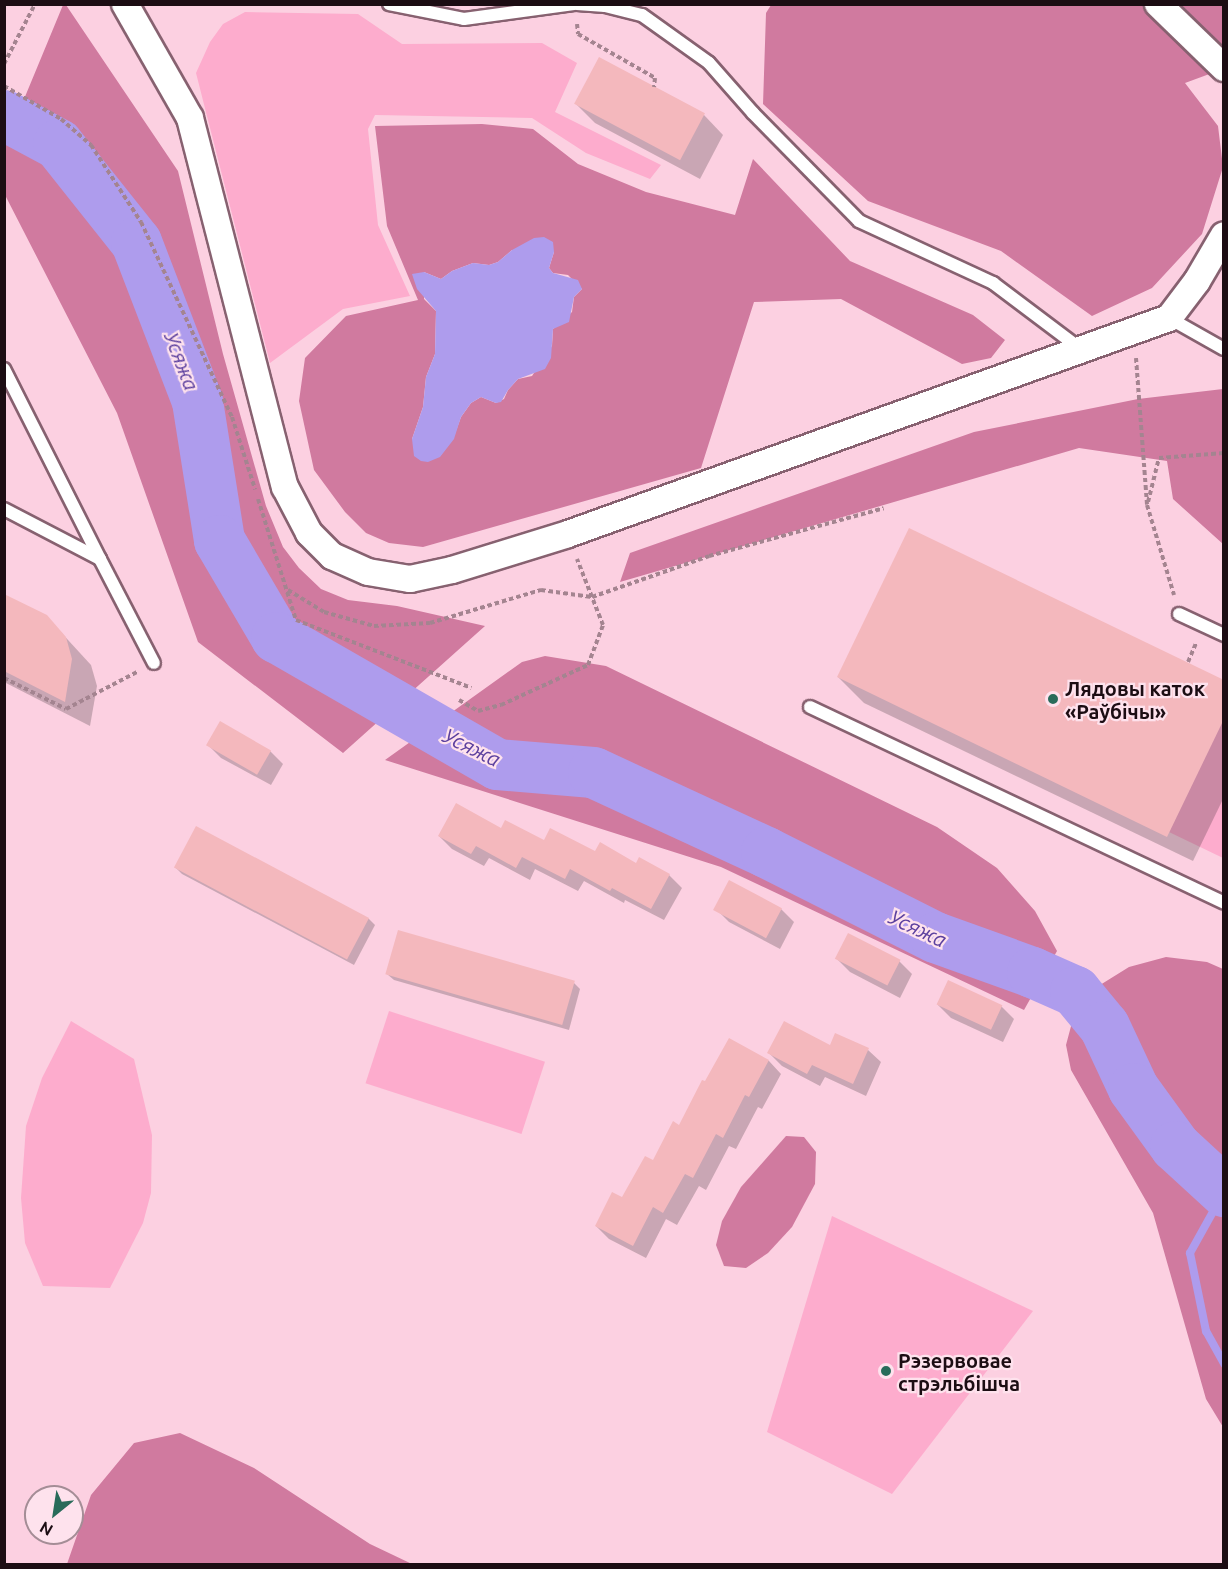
<!DOCTYPE html>
<html>
<head>
<meta charset="utf-8">
<style>
	body { margin:0 }
	#map { position:relative; width:1228px; height:1569px; overflow:hidden; background:#fcd0e1; font-family:Ubuntu,sans-serif }
	div>[style] { position:absolute }
	.green>* { inset:0; background:#fdaccd; transform-origin:0 0 }
	.forest>* { inset:0; background:#d07a9f }
	.water>* { inset:0; background:#ae9ced }
	.shadow>* { inset:0; background:#0003 }
	.stream>* { height:8px; margin:-4px; padding:0 4px; transform-origin:4px; border-radius:4px; background:#ae9ced }
	.river>* { height:51px; margin:-25.5px; padding:0 25.5px; transform-origin:25.5px; border-radius:25.5px; background:#ae9ced }
	.building>* { inset:0; background:#f4b8bd; transform-origin:0 0 }
	.path>* { height:4px; margin-top:-2px; transform-origin:0; background:repeating-linear-gradient(90deg,#a48490 0 4.5px,transparent 0 7.5px) }
	.roads { filter:drop-shadow(2px 0 #876170) drop-shadow(-2px 0 #876170) drop-shadow(0 2px #876170) drop-shadow(0 -2px #876170) }
	.lane>* { height:12px; margin:-6px; padding:0 6px; transform-origin:6px; border-radius:6px; background:#fff }
	.street>* { height:26px; margin:-13px; padding:0 13px; transform-origin:13px; border-radius:13px; background:#fff }
	.dots>* { width:16px; height:16px; translate:-50% -50%; box-sizing:border-box; border:3px solid #fee2ed; border-radius:50% }
	span { translate:-50% -50%; white-space:nowrap; text-align:center; line-height:1.15; -webkit-text-stroke:4.5px #fee2ed; paint-order:stroke }
	.poi-label { font-size:20px; color:#1c0d13; font-weight:700 }
	.left { translate:0 -50%; text-align:left }
	.water-label { font-size:21px; color:#5c409e; font-style:italic }
	.frame { position:absolute; inset:0; border:6px solid #1c0d13; pointer-events:none }
	.north { position:absolute; left:24px; top:1485px; width:60px; height:60px; box-sizing:border-box; background:#fee2ed; border:2px solid #a48d96; border-radius:50%; rotate:210deg; font-size:16px; font-weight:700; line-height:24px; text-align:center; color:#1c0d13 }
	.north::after { content:''; display:block; margin:auto; width:21px; height:27px; background:#296b5a; clip-path:polygon(50% 0,100% 100%,50% 72%,0 100%) }
</style>
</head>
<body>
<div id="map">
	<div class="green">
		<div style="clip-path:polygon(245px 12px,358px 14px,402px 44px,542px 43px,577px 63px,555px 112px,661px 165px,650px 179px,586px 153px,532px 118px,375px 115px,368px 129px,378px 225px,410px 296px,343px 309px,270px 363px,196px 73px,210px 42px,223px 24px)"></div>
		<div style="clip-path:polygon(1223px 719px,1223px 858px,1169px 832px)"></div>
		<div style="left:389px;top:1011px;width:164px;height:76px;rotate:18deg"></div>
		<div style="clip-path:polygon(71px 1021px,134px 1059px,152px 1135px,151px 1193px,143px 1223px,110px 1288px,43px 1286px,25px 1243px,21px 1198px,26px 1126px,42px 1078px)"></div>
		<div style="clip-path:polygon(832px 1216px,1033px 1311px,892px 1494px,767px 1432px)"></div>
	</div>
	<div class="forest">
		<div style="clip-path:polygon(63px 5px,66px 5px,178px 171px,223px 354px,266px 506px,283px 547px,299px 568px,321px 589px,348px 600px,397px 606px,485px 626px,343px 753px,198px 642px,117px 413px,5px 195px,5px 145px)"></div>
		<div style="clip-path:polygon(771px 5px,1223px 5px,1223px 69px,1185px 83px,1218px 126px,1223px 167px,1202px 234px,1152px 288px,1092px 316px,1001px 251px,868px 201px,763px 104px,766px 13px)"></div>
		<div style="clip-path:polygon(evenodd,482px 124px,533px 129px,578px 164px,646px 192px,735px 215px,753px 159px,850px 261px,973px 315px,1005px 340px,991px 358px,962px 364px,841px 299px,754px 302px,701px 468px,423px 547px,389px 543px,366px 533px,345px 512px,314px 470px,299px 401px,305px 358px,346px 316px,418px 300px,387px 226px,375px 126px,482px 124px,512px 250px,554px 252px,549px 268px,553px 273px,568px 275px,582px 289px,574px 297px,572px 312px,553px 329px,552px 346px,532px 376px,518px 379px,508px 390px,504px 399px,496px 403px,481px 397px,471px 403px,461px 417px,453px 439px,440px 456px,412px 439px,423px 407px,426px 377px,435px 354px,436px 311px,424px 299px,424px 272px,441px 279px,452px 271px,473px 263px,489px 265px,498px 262px,512px 250px)"></div>
		<div style="clip-path:polygon(1223px 389px,1223px 544px,1173px 499px,1167px 461px,1079px 448px,620px 582px,630px 553px,974px 432px,1138px 399px)"></div>
		<div style="clip-path:polygon(545px 656px,606px 666px,937px 827px,997px 868px,1035px 911px,1057px 951px,1024px 1010px,721px 867px,385px 760px,522px 662px)"></div>
		<div style="clip-path:polygon(1166px 957px,1207px 962px,1223px 969px,1223px 1427px,1206px 1399px,1153px 1213px,1071px 1070px,1066px 1045px,1074px 1015px,1092px 990px,1129px 967px)"></div>
		<div style="clip-path:polygon(786px 1136px,804px 1137px,816px 1152px,815px 1184px,792px 1227px,768px 1253px,746px 1268px,724px 1266px,716px 1245px,722px 1221px,741px 1187px)"></div>
		<div style="clip-path:polygon(180px 1433px,254px 1468px,370px 1544px,412px 1564px,67px 1564px,91px 1495px,134px 1443px)"></div>
	</div>
	<div class="water">
		<div style="clip-path:polygon(544px 237px,553px 242px,554px 252px,549px 268px,553px 273px,578px 280px,582px 289px,574px 297px,569px 322px,553px 329px,551px 358px,545px 369px,518px 379px,508px 390px,501px 402px,496px 403px,481px 397px,471px 403px,461px 417px,454px 439px,440px 457px,428px 462px,421px 461px,414px 456px,412px 439px,423px 407px,426px 377px,435px 354px,436px 311px,417px 289px,412px 274px,424px 272px,441px 279px,452px 271px,473px 263px,489px 265px,498px 262px,512px 250px,534px 238px)"></div>
	</div>
	<div class="shadow">
		<div style="clip-path:polygon(576px 104px,704px 115px,723px 135px,700px 179px,595px 123px)"></div>
		<div style="clip-path:polygon(4px 596px,46px 616px,91px 665px,97px 686px,90px 726px,4px 682px)"></div>
		<div style="clip-path:polygon(838px 677px,1224px 681px,1224px 797px,1193px 861px,864px 703px)"></div>
		<div style="clip-path:polygon(208px 745px,270px 751px,283px 764px,271px 785px,221px 758px)"></div>
		<div style="clip-path:polygon(197px 828px,369px 919px,375px 925px,354px 965px,182px 874px,176px 868px)"></div>
		<div style="clip-path:polygon(502px 830px,669px 875px,682px 888px,664px 920px,625px 900px,624px 903px,584px 881px,578px 891px,535px 869px,530px 880px,489px 858px,484px 866px,452px 849px,439px 836px)"></div>
		<div style="clip-path:polygon(716px 909px,781px 909px,794px 922px,780px 949px,729px 922px)"></div>
		<div style="clip-path:polygon(837px 959px,899px 961px,912px 974px,900px 998px,850px 972px)"></div>
		<div style="clip-path:polygon(387px 974px,574px 983px,580px 989px,569px 1030px,394px 980px)"></div>
		<div style="clip-path:polygon(938px 1005px,1001px 1006px,1014px 1019px,1003px 1042px,951px 1018px)"></div>
		<div style="clip-path:polygon(729px 1040px,769px 1061px,781px 1074px,762px 1109px,758px 1107px,736px 1149px,729px 1146px,706px 1190px,699px 1186px,677px 1225px,666px 1219px,646px 1258px,609px 1239px,596px 1226px,623px 1199px,680px 1127px)"></div>
		<div style="clip-path:polygon(830px 1047px,868px 1050px,881px 1062px,866px 1096px,825px 1077px,820px 1086px,782px 1066px,769px 1053px)"></div>
	</div>
	<div class="stream">
		<div style="left:1224px;top:1192px;width:70px;rotate:119.1deg"></div>
		<div style="left:1190px;top:1253px;width:80px;rotate:78.4deg"></div>
		<div style="left:1206px;top:1331px;width:38px;rotate:61deg"></div>
	</div>
	<div class="river">
		<div style="left:4px;top:115px;width:61px;rotate:28.2deg"></div>
		<div style="left:58px;top:144px;width:125px;rotate:51.5deg"></div>
		<div style="left:136px;top:242px;width:170px;rotate:69deg"></div>
		<div style="left:197px;top:401px;width:141px;rotate:81deg"></div>
		<div style="left:219px;top:540px;width:113px;rotate:59.6deg"></div>
		<div style="left:276px;top:637px;width:255px;rotate:29.9deg"></div>
		<div style="left:497px;top:764px;width:96px;rotate:4.8deg"></div>
		<div style="left:593px;top:772px;width:191px;rotate:24.8deg"></div>
		<div style="left:766px;top:852px;width:189px;rotate:26.7deg"></div>
		<div style="left:935px;top:937px;width:103px;rotate:19.8deg"></div>
		<div style="left:1032px;top:972px;width:47px;rotate:23.8deg"></div>
		<div style="left:1075px;top:991px;width:45px;rotate:50.4deg"></div>
		<div style="left:1104px;top:1026px;width:68px;rotate:64.9deg"></div>
		<div style="left:1133px;top:1088px;width:72px;rotate:54.1deg"></div>
		<div style="left:1175px;top:1146px;width:67px;rotate:42.6deg"></div>
	</div>
	<div class="building">
		<div style="left:599px;top:57px;width:120px;height:53px;rotate:28deg"></div>
		<div style="clip-path:polygon(909px 528px,1224px 680px,1224px 719px,1167px 837px,837px 677px)"></div>
		<div style="clip-path:polygon(4px 594px,47px 615px,66px 637px,72px 659px,65px 702px,4px 671px)"></div>
		<div style="left:220px;top:721px;width:59px;height:28px;rotate:30deg"></div>
		<div style="clip-path:polygon(456px 803px,501px 828px,505px 820px,544px 840px,550px 828px,595px 851px,600px 842px,636px 863px,639px 857px,670px 874px,651px 909px,612px 888px,610px 891px,570px 869px,565px 879px,522px 857px,516px 868px,476px 846px,471px 854px,438px 836px)"></div>
		<div style="left:196px;top:826px;width:196px;height:47px;rotate:28deg"></div>
		<div style="left:729px;top:880px;width:60px;height:34px;rotate:28deg"></div>
		<div style="left:398px;top:930px;width:184px;height:46px;rotate:16deg"></div>
		<div style="left:848px;top:933px;width:59px;height:29px;rotate:27deg"></div>
		<div style="left:948px;top:980px;width:60px;height:27px;rotate:25deg"></div>
		<div style="clip-path:polygon(784px 1021px,830px 1045px,835px 1033px,869px 1048px,853px 1084px,812px 1065px,807px 1074px,767px 1053px)"></div>
		<div style="clip-path:polygon(729px 1038px,769px 1060px,749px 1097px,745px 1095px,723px 1138px,716px 1134px,693px 1178px,685px 1174px,663px 1213px,653px 1207px,633px 1246px,595px 1226px,612px 1192px,622px 1197px,645px 1156px,653px 1160px,673px 1121px,679px 1125px,702px 1080px,705px 1081px)"></div>
	</div>
	<div class="path">
		<div style="left:577px;top:24px;width:10px;rotate:84deg"></div>
		<div style="left:578px;top:34px;width:89px;rotate:29.7deg"></div>
		<div style="left:655px;top:78px;width:9px;rotate:96deg"></div>
		<div style="left:4px;top:64px;width:68px;rotate:-62.7deg"></div>
		<div style="left:4px;top:86px;width:66px;rotate:30.1deg"></div>
		<div style="left:61px;top:119px;width:40px;rotate:41deg"></div>
		<div style="left:91px;top:145px;width:92px;rotate:57deg"></div>
		<div style="left:141px;top:222px;width:215px;rotate:65deg"></div>
		<div style="left:232px;top:417px;width:76px;rotate:72.3deg"></div>
		<div style="left:1136px;top:358px;width:147px;rotate:85.7deg"></div>
		<div style="left:1147px;top:505px;width:94px;rotate:73.3deg"></div>
		<div style="left:258px;top:499px;width:127px;rotate:72.6deg"></div>
		<div style="left:296px;top:620px;width:188px;rotate:21.2deg"></div>
		<div style="left:1148px;top:502px;width:45px;rotate:-76deg"></div>
		<div style="left:1159px;top:458px;width:65px;rotate:-4.4deg"></div>
		<div style="left:288px;top:590px;width:42px;rotate:31.4deg"></div>
		<div style="left:324px;top:612px;width:52px;rotate:15.6deg"></div>
		<div style="left:374px;top:626px;width:56px;rotate:-3.1deg"></div>
		<div style="left:430px;top:623px;width:116px;rotate:-16.6deg"></div>
		<div style="left:541px;top:590px;width:51px;rotate:7.8deg"></div>
		<div style="left:592px;top:597px;width:124px;rotate:-19.3deg"></div>
		<div style="left:709px;top:556px;width:181px;rotate:-15.3deg"></div>
		<div style="left:1188px;top:662px;width:21px;rotate:-67deg"></div>
		<div style="left:4px;top:678px;width:69px;rotate:26.6deg"></div>
		<div style="left:66px;top:709px;width:80px;rotate:-27.5deg"></div>
		<div style="left:459px;top:700px;width:22px;rotate:30deg"></div>
		<div style="left:478px;top:711px;width:24px;rotate:-15deg"></div>
		<div style="left:501px;top:705px;width:96px;rotate:-24.7deg"></div>
		<div style="left:588px;top:665px;width:43px;rotate:-69.4deg"></div>
		<div style="left:603px;top:625px;width:71px;rotate:-111.5deg"></div>
	</div>
	<div class="roads">
		<div class="lane">
			<div style="left:389px;top:4px;width:76px;rotate:11.3deg"></div>
			<div style="left:464px;top:19px;width:111px;rotate:-7.8deg"></div>
			<div style="left:577px;top:4px;width:28px;rotate:4deg"></div>
			<div style="left:605px;top:6px;width:38px;rotate:14deg"></div>
			<div style="left:642px;top:15px;width:82px;rotate:35.6deg"></div>
			<div style="left:709px;top:63px;width:67px;rotate:48.7deg"></div>
			<div style="left:753px;top:113px;width:151px;rotate:45.5deg"></div>
			<div style="left:859px;top:221px;width:148px;rotate:24.8deg"></div>
			<div style="left:993px;top:283px;width:111px;rotate:37deg"></div>
			<div style="left:1169px;top:318px;width:63px;rotate:29.4deg"></div>
			<div style="left:4px;top:369px;width:213px;rotate:63.2deg"></div>
			<div style="left:4px;top:509px;width:108px;rotate:27.5deg"></div>
			<div style="left:100px;top:559px;width:117px;rotate:62.6deg"></div>
			<div style="left:1179px;top:614px;width:50px;rotate:25deg"></div>
			<div style="left:810px;top:707px;width:458px;rotate:25.3deg"></div>
		</div>
		<div class="street">
			<div style="left:125px;top:4px;width:131px;rotate:60.3deg"></div>
			<div style="left:190px;top:118px;width:381px;rotate:75.6deg"></div>
			<div style="left:285px;top:487px;width:52px;rotate:62.4deg"></div>
			<div style="left:309px;top:533px;width:33px;rotate:45deg"></div>
			<div style="left:332px;top:556px;width:39px;rotate:24deg"></div>
			<div style="left:368px;top:572px;width:43px;rotate:9.5deg"></div>
			<div style="left:410px;top:579px;width:43px;rotate:-12.1deg"></div>
			<div style="left:452px;top:570px;width:121px;rotate:-17.2deg"></div>
			<div style="left:568px;top:534px;width:639px;rotate:-19.77deg"></div>
			<div style="left:1169px;top:318px;width:46px;rotate:-52.9deg"></div>
			<div style="left:1197px;top:281px;width:53px;rotate:-59.6deg"></div>
			<div style="left:1158px;top:4px;width:92px;rotate:44.1deg"></div>
		</div>
	</div>
	<div class="dots">
		<div style="left:1053px;top:699px;background:#296b5a"></div>
		<div style="left:886px;top:1371px;background:#296b5a"></div>
	</div>
	<div class="poi-label">
		<span class="left" style="left:1065px;top:700px">Лядовы каток<br>«Раўбічы»</span>
		<span class="left" style="left:898px;top:1372px">Рэзервовае<br>стрэльбішча</span>
	</div>
	<div class="water-label">
		<span style="left:182px;top:361px;rotate:69deg">Усяжа</span>
		<span style="left:472px;top:747px;rotate:26deg">Усяжа</span>
		<span style="left:918px;top:928px;rotate:25deg">Усяжа</span>
	</div>
	<div class="frame"></div>
	<div class="north">N</div>
</div>
</body>
</html>
